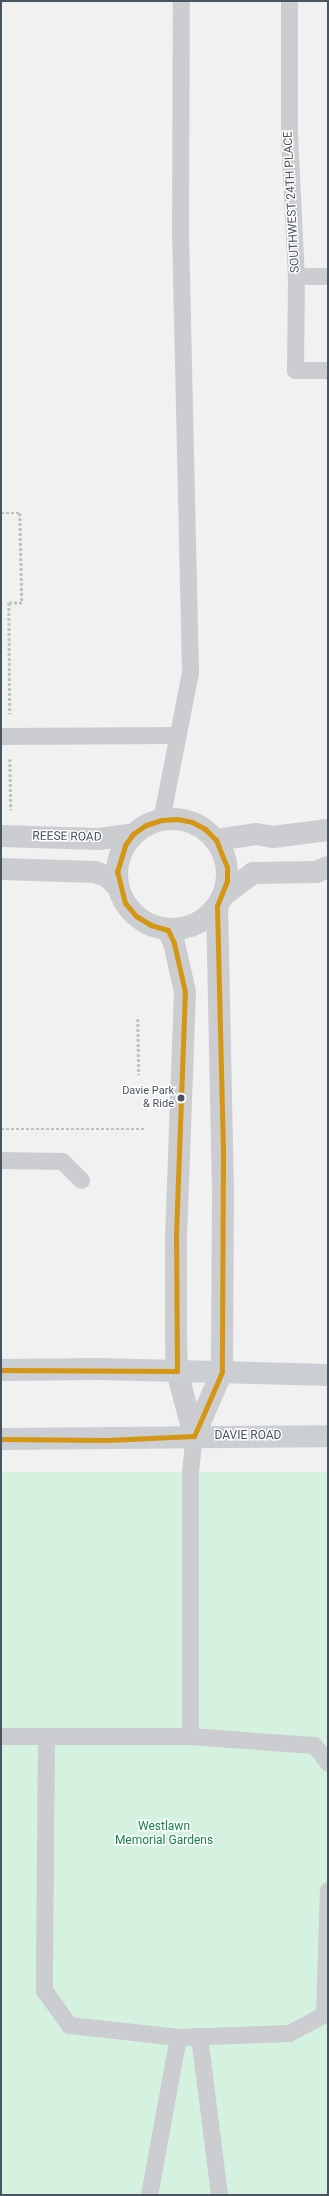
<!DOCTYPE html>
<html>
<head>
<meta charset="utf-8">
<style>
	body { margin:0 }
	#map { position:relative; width:329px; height:2196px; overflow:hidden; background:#f2f1f1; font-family:Roboto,sans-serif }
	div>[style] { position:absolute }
	.green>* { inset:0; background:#d5f1df; transform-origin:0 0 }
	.path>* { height:2.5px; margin-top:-1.25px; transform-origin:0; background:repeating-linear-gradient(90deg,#b9c5c1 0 3px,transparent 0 5px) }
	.lane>* { height:17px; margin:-8.5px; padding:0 8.5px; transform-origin:8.5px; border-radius:8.5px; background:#cbcdd0 }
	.street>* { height:22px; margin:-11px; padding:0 11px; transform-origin:11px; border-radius:11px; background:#cbcdd0 }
	.street>.ring { margin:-11px; padding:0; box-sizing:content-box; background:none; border:22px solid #cbcdd0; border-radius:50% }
	.secondary>* { height:22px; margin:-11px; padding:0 11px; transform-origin:11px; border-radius:11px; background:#cbced2 }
	.bus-1>* { height:5px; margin:-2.5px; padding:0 2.5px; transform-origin:2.5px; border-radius:2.5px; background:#d49613 }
	.dots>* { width:11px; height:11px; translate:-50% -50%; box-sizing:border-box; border:2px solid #fff; border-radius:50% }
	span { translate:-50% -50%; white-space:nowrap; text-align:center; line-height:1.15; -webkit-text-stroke:3px #fff; paint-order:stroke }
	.bus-label { font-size:11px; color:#48545f }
	.right { translate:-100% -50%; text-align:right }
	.street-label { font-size:12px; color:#48545f }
	.park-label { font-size:12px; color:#15834a }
	.frame { position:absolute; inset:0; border:2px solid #48545f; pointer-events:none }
</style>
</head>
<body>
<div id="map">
	<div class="green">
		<div style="left:1px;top:1472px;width:327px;height:723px"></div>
	</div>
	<div class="path">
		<div style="left:1px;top:513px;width:19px"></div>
		<div style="left:20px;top:513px;width:90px;rotate:88.7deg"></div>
		<div style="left:22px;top:603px;width:13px;rotate:180deg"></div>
		<div style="left:9px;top:603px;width:111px;rotate:89.5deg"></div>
		<div style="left:10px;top:759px;width:51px;rotate:88.9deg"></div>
		<div style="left:138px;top:1019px;width:56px;rotate:89deg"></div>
		<div style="left:1px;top:1129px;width:144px"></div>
	</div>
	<div class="lane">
		<div style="left:289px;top:1px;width:134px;rotate:90deg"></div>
		<div style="left:289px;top:135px;width:141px;rotate:87.2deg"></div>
		<div style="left:296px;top:276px;width:94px;rotate:90.6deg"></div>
		<div style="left:295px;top:370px;width:33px"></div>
		<div style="left:296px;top:276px;width:32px"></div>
		<div style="left:1px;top:736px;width:175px;rotate:-0.3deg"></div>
		<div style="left:161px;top:820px;width:151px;rotate:-78.9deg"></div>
		<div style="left:190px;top:672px;width:436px;rotate:-91.3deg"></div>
		<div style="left:180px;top:236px;width:235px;rotate:-89.8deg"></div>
		<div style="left:1px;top:1160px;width:61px;rotate:0.9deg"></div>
		<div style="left:62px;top:1161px;width:27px;rotate:45deg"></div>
		<div style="left:1px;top:1736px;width:189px"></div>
		<div style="left:190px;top:1736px;width:264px;rotate:-90deg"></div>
		<div style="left:190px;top:1472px;width:36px;rotate:-84deg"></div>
		<div style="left:46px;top:1736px;width:254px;rotate:90.5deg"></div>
		<div style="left:44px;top:1990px;width:43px;rotate:54.5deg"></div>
		<div style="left:69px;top:2025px;width:110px;rotate:6.3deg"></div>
		<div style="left:178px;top:2037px;width:111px;rotate:-2.1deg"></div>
		<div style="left:289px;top:2033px;width:40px;rotate:-28deg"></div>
		<div style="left:324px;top:2014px;width:124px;rotate:-88.2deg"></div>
		<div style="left:190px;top:1736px;width:124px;rotate:4.2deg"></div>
		<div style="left:314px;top:1745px;width:23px;rotate:52deg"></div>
		<div style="left:199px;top:2036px;width:160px;rotate:82.8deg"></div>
		<div style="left:149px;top:2195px;width:161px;rotate:-79.6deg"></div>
	</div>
	<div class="street">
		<div class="ring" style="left:117px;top:819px;width:88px;height:88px"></div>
		<div style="left:1px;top:836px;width:98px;rotate:1.8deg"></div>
		<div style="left:99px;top:839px;width:34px;rotate:-8deg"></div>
		<div style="left:216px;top:840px;width:40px;rotate:-8.5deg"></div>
		<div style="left:256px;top:834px;width:17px;rotate:10deg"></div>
		<div style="left:273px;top:837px;width:55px;rotate:-7.3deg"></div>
		<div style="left:1px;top:869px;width:94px;rotate:1.8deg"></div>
		<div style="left:95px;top:872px;width:14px;rotate:21deg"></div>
		<div style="left:108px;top:877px;width:14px;rotate:45deg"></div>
		<div style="left:224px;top:895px;width:36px;rotate:-37deg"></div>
		<div style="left:253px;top:873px;width:63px;rotate:-0.9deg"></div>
		<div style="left:316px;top:872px;width:13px;rotate:-23deg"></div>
		<div style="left:168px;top:930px;width:14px;rotate:65deg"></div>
		<div style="left:174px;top:943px;width:50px;rotate:77.3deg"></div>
		<div style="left:185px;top:992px;width:243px;rotate:92.1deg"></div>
		<div style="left:176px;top:1235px;width:97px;rotate:90deg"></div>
		<div style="left:176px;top:1332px;width:39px;rotate:89deg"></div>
		<div style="left:177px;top:1371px;width:67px;rotate:75.3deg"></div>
		<div style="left:194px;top:1436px;width:70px;rotate:-66.4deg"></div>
		<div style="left:222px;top:1372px;width:180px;rotate:-89.7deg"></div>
		<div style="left:223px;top:1192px;width:286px;rotate:-91.2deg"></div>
	</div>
	<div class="secondary">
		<div style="left:1px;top:1370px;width:98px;rotate:-0.6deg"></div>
		<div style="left:99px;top:1369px;width:229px;rotate:1.5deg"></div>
		<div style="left:1px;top:1439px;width:327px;rotate:-0.5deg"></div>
	</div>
	<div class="bus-1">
		<div style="left:1px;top:1370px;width:176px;rotate:0.3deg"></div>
		<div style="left:177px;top:1371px;width:136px;rotate:-90.4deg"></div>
		<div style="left:176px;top:1235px;width:243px;rotate:-87.9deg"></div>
		<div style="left:185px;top:992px;width:50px;rotate:-102.7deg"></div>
		<div style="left:174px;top:943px;width:14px;rotate:-115deg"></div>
		<div style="left:168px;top:930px;width:18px;rotate:-164deg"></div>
		<div style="left:151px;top:925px;width:17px;rotate:-149deg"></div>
		<div style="left:136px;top:916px;width:17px;rotate:-130deg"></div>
		<div style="left:125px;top:903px;width:32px;rotate:-104deg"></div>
		<div style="left:117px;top:872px;width:28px;rotate:-73deg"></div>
		<div style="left:125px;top:845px;width:14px;rotate:-54deg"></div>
		<div style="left:133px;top:834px;width:16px;rotate:-35deg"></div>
		<div style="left:146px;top:825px;width:16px;rotate:-18deg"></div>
		<div style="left:161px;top:820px;width:16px;rotate:-4deg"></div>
		<div style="left:177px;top:819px;width:15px;rotate:11deg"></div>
		<div style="left:192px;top:822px;width:15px;rotate:28deg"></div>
		<div style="left:205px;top:829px;width:16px;rotate:45deg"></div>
		<div style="left:216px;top:840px;width:29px;rotate:68deg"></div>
		<div style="left:227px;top:867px;width:14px;rotate:90deg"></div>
		<div style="left:227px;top:881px;width:27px;rotate:112deg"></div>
		<div style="left:217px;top:906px;width:247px;rotate:88.6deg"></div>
		<div style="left:223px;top:1153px;width:219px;rotate:90.3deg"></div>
		<div style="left:222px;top:1372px;width:70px;rotate:113.6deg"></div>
		<div style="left:194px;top:1436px;width:86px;rotate:177.3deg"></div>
		<div style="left:108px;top:1440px;width:107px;rotate:-179.5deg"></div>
	</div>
	<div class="dots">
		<div style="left:181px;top:1098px;background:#48545f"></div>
	</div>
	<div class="bus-label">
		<span class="right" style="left:174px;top:1098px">Davie Park<br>&amp; Ride</span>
	</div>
	<div class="street-label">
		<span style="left:292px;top:202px;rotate:-93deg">SOUTHWEST 24TH PLACE</span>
		<span style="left:67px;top:837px;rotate:1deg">REESE ROAD</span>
		<span style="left:248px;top:1436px">DAVIE ROAD</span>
	</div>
	<div class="park-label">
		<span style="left:164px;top:1834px">Westlawn<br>Memorial Gardens</span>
	</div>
	<div class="frame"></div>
</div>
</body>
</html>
